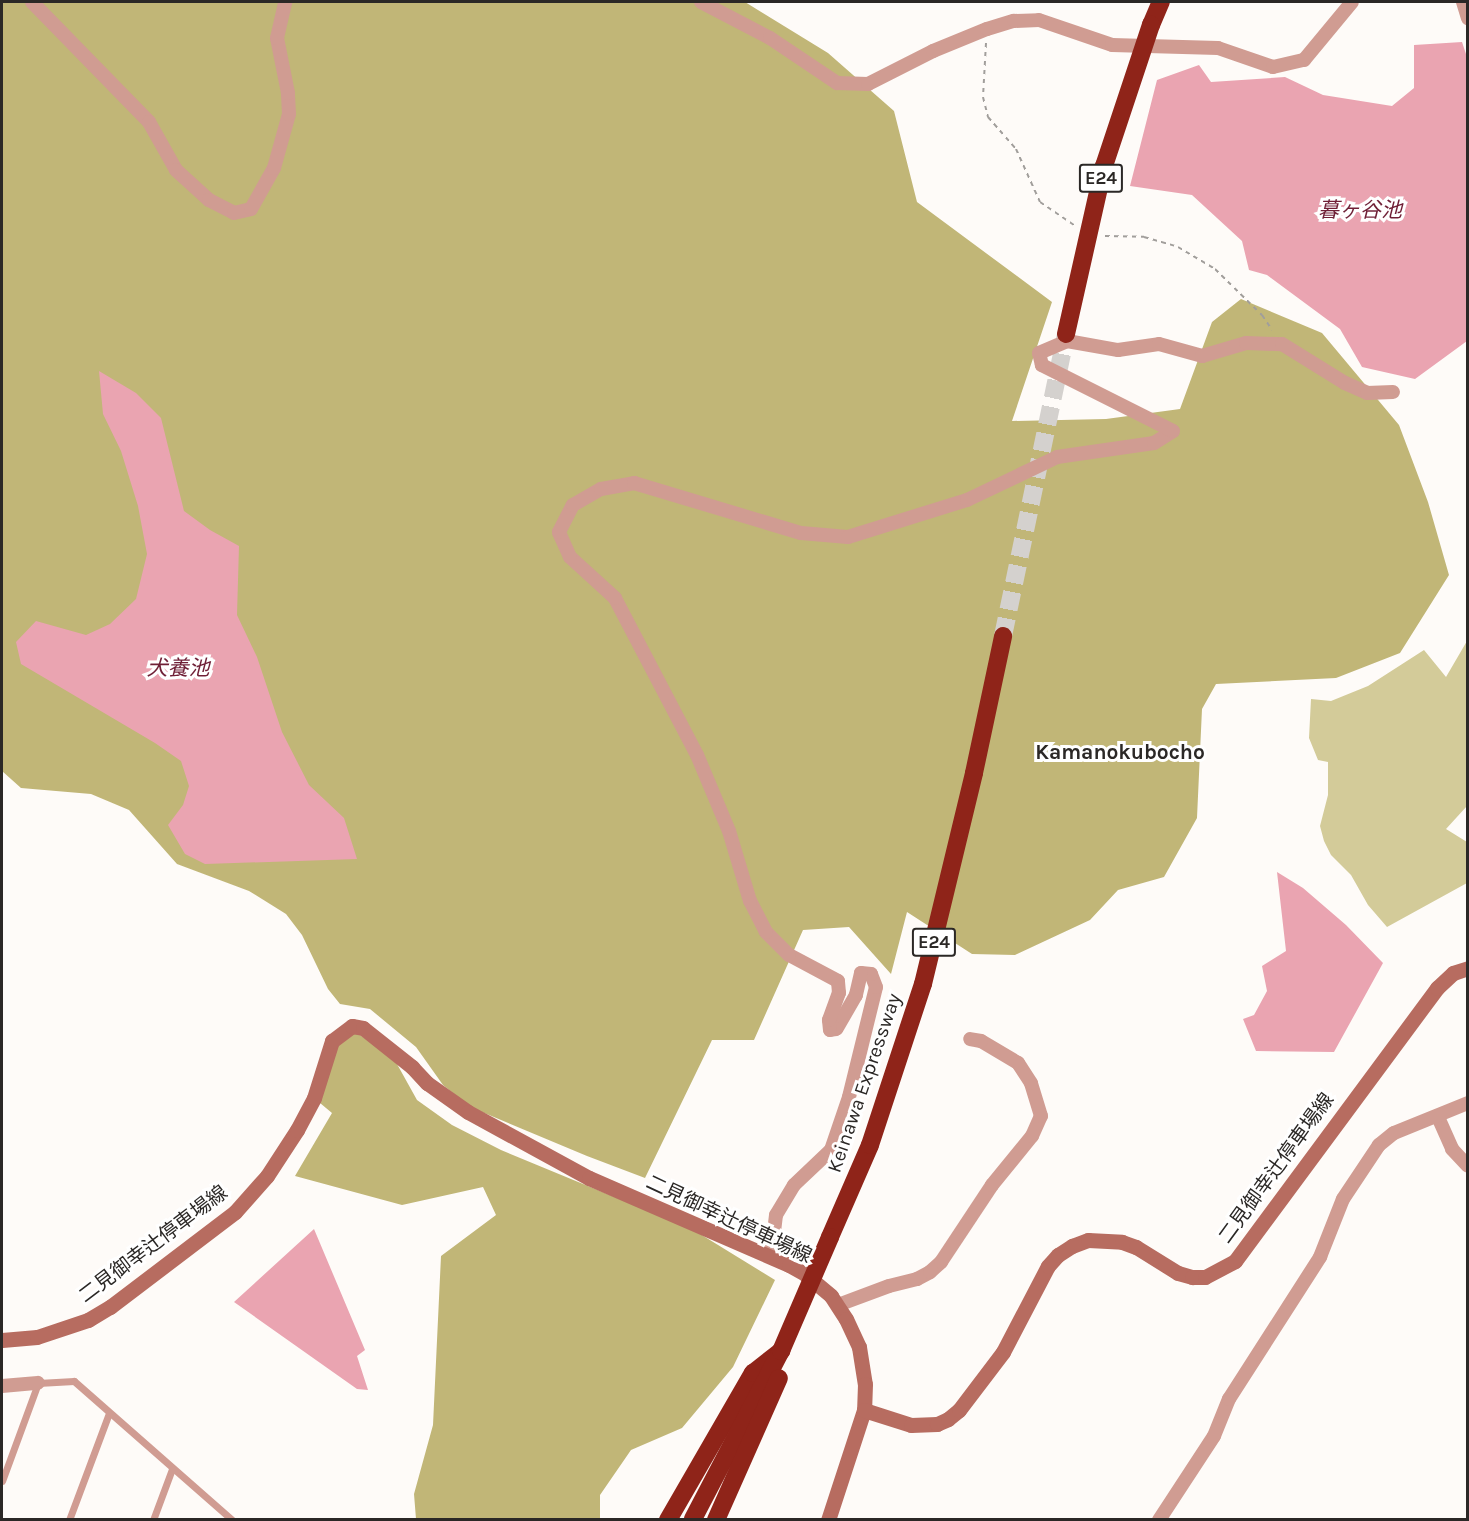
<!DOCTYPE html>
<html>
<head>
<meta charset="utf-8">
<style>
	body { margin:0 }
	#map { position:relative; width:1469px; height:1521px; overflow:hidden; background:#fefbf8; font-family:Karla,"Noto Sans JP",sans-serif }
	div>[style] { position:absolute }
	.green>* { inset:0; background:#d3cb99 }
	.forest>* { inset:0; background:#c1b677 }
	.water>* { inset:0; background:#eaa4b1 }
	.highway-tunnel>* { height:18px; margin-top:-9px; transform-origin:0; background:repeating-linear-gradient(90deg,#d4d1ce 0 18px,transparent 0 27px) }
	.path>* { height:2px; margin-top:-1px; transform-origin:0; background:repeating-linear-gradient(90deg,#a19e9b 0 4.5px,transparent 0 9px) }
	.lane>* { height:7px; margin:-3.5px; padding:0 3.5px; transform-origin:3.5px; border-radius:3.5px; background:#d09c92 }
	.street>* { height:14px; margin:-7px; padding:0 7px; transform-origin:7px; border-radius:7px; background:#d09c92 }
	.secondary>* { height:15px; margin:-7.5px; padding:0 7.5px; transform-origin:7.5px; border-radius:7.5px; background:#b76c60 }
	.highway>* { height:18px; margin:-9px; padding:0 9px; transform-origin:9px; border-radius:9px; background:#8f2419 }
	.highway-bridge>* { height:18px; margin:-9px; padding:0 9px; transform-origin:9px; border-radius:9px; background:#8f2419 }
	span { translate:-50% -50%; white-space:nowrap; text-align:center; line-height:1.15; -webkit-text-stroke:6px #fff; paint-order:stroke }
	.shield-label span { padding:2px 4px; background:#fff; border:2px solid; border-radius:4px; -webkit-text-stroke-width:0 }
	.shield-label { font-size:18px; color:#2b2826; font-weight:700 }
	.street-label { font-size:20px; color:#2b2826 }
	.water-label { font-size:21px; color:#6f1f36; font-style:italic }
	.neighbourhood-label { font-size:21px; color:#2b2826; font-weight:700 }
	.frame { position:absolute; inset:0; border:3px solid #2b2826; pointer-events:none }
</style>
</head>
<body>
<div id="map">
	<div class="green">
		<div style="clip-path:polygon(1467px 641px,1467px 806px,1446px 829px,1467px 842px,1467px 883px,1387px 927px,1368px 905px,1351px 875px,1331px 855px,1324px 841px,1320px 826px,1328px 795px,1328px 762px,1318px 760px,1309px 738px,1311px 699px,1331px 701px,1368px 686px,1424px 650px,1446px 677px)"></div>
	</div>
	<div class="forest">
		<div style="clip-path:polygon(2px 2px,745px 2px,828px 53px,894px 111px,917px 202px,1052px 302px,1012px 421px,1106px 419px,1180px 409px,1212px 322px,1241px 299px,1322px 333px,1399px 425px,1428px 502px,1449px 575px,1400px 653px,1336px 678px,1216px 684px,1202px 709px,1197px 818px,1164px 877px,1118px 890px,1090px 920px,1015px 955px,972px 954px,907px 912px,891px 974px,849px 927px,803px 930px,754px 1040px,712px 1040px,645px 1178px,587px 1156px,470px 1107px,443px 1085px,416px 1047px,370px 1009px,340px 1004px,328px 989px,302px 935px,286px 914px,249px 891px,177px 864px,129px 810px,91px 794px,21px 788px,2px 771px)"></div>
		<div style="clip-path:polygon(352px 1030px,377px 1046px,397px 1064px,417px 1100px,452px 1125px,501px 1150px,692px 1229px,775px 1280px,733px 1367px,682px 1428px,631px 1450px,600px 1495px,600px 1519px,416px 1519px,414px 1494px,433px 1425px,441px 1256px,496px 1215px,483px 1187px,402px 1205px,295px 1176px,332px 1113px,320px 1103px,328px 1063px,339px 1036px)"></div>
	</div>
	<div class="water">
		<div style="clip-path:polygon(1462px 42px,1468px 60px,1467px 341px,1415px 379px,1362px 367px,1340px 329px,1267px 275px,1249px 270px,1242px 241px,1192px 195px,1130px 186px,1157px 80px,1199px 65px,1211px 82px,1285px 77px,1323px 95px,1392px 106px,1414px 88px,1414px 45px)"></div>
		<div style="clip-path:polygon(99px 371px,136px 393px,161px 418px,184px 511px,210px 530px,239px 546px,237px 615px,257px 657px,282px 732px,309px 785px,344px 818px,357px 859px,205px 864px,185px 854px,168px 825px,183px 805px,189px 786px,181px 761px,155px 743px,21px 664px,16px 642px,36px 621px,86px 635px,110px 624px,136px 599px,147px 554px,138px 506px,121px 451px,103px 414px)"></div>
		<div style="clip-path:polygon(1277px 872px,1303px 888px,1346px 925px,1383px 963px,1334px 1052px,1256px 1051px,1243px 1019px,1254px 1015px,1267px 991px,1262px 966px,1286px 951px)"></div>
		<div style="clip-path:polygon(314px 1229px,365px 1350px,357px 1356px,368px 1390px,357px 1389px,234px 1302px)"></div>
	</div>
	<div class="highway-tunnel">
		<div style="left:1003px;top:636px;width:309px;rotate:-78.2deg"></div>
	</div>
	<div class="path">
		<div style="left:986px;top:43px;width:54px;rotate:93.2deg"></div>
		<div style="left:983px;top:97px;width:21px;rotate:76deg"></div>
		<div style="left:988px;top:117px;width:43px;rotate:48.8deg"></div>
		<div style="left:1016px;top:149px;width:58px;rotate:65.6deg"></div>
		<div style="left:1040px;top:202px;width:41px;rotate:34.1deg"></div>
		<div style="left:1105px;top:236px;width:39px;rotate:1deg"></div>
		<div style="left:1144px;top:237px;width:35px;rotate:16deg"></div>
		<div style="left:1178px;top:247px;width:43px;rotate:30.7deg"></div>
		<div style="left:1215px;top:269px;width:66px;rotate:44.4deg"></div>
		<div style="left:1262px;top:315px;width:18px;rotate:56deg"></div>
	</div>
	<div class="lane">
		<div style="left:2px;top:1481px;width:104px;rotate:-69.8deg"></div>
		<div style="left:38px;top:1383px;width:36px;rotate:-3deg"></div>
		<div style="left:74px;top:1381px;width:210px;rotate:41.3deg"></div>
		<div style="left:69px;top:1520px;width:114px;rotate:-69.5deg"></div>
		<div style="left:153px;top:1520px;width:54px;rotate:-69.6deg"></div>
	</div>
	<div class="street">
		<div style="left:32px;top:2px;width:168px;rotate:45.7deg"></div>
		<div style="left:149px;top:122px;width:55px;rotate:60.6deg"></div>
		<div style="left:176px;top:170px;width:45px;rotate:42.3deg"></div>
		<div style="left:209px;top:200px;width:28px;rotate:27deg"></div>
		<div style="left:234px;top:213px;width:17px;rotate:-13deg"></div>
		<div style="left:251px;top:209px;width:47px;rotate:-60.7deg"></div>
		<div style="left:274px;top:168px;width:56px;rotate:-74.5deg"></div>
		<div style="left:289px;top:114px;width:21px;rotate:-93deg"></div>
		<div style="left:288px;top:93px;width:56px;rotate:-101.3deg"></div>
		<div style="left:277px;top:38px;width:37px;rotate:-77deg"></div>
		<div style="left:701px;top:2px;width:78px;rotate:27.6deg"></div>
		<div style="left:770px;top:38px;width:81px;rotate:33.9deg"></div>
		<div style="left:837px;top:83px;width:31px;rotate:2deg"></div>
		<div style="left:868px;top:84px;width:73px;rotate:-26.9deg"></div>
		<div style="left:933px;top:51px;width:58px;rotate:-22.2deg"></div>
		<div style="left:987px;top:29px;width:28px;rotate:-17deg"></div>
		<div style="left:1014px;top:21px;width:25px;rotate:-2deg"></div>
		<div style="left:1039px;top:20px;width:77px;rotate:18.9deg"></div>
		<div style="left:1112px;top:45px;width:106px;rotate:1.6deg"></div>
		<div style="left:1218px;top:48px;width:58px;rotate:19.1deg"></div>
		<div style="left:1273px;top:67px;width:32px;rotate:-13deg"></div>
		<div style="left:1304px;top:60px;width:75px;rotate:-50.4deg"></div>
		<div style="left:1463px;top:2px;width:17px;rotate:73deg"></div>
		<div style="left:1438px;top:1117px;width:35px;rotate:66deg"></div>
		<div style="left:1452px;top:1149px;width:23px;rotate:47deg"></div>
		<div style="left:771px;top:1257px;width:42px;rotate:-83.2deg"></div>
		<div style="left:776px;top:1215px;width:35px;rotate:-59deg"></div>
		<div style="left:794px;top:1185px;width:51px;rotate:-43.4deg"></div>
		<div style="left:831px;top:1150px;width:56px;rotate:-71.2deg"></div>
		<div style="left:849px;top:1097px;width:113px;rotate:-76.2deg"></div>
		<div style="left:876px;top:987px;width:14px;rotate:-111deg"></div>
		<div style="left:871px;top:974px;width:10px;rotate:-174deg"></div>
		<div style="left:861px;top:973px;width:23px;rotate:103deg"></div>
		<div style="left:856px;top:995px;width:39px;rotate:120deg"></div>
		<div style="left:836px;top:1029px;width:6px;rotate:171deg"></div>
		<div style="left:830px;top:1030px;width:10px;rotate:-96deg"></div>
		<div style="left:829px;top:1020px;width:29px;rotate:-70deg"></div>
		<div style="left:839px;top:993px;width:12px;rotate:-95deg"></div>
		<div style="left:838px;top:981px;width:55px;rotate:-152deg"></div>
		<div style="left:789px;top:955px;width:33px;rotate:-135deg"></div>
		<div style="left:766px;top:932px;width:35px;rotate:-117deg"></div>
		<div style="left:750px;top:901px;width:73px;rotate:-106.7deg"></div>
		<div style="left:729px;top:831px;width:82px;rotate:-112.8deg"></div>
		<div style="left:697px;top:755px;width:177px;rotate:-117.6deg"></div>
		<div style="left:615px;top:598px;width:61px;rotate:-137.7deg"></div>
		<div style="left:570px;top:557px;width:27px;rotate:-114deg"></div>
		<div style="left:559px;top:532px;width:30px;rotate:-63deg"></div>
		<div style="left:573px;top:505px;width:32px;rotate:-30deg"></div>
		<div style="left:601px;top:489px;width:34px;rotate:-10deg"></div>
		<div style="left:634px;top:483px;width:174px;rotate:16.7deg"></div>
		<div style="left:801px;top:533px;width:47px;rotate:4.9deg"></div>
		<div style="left:848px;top:537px;width:125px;rotate:-17.3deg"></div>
		<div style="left:967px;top:500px;width:100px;rotate:-25.5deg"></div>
		<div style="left:1057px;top:457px;width:98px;rotate:-8.2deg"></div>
		<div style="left:1154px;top:443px;width:22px;rotate:-32deg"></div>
		<div style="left:1173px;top:431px;width:147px;rotate:-153.3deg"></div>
		<div style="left:1042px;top:365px;width:12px;rotate:-104deg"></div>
		<div style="left:1039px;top:353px;width:30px;rotate:-23deg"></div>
		<div style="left:1067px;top:341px;width:52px;rotate:10deg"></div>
		<div style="left:1118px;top:350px;width:41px;rotate:-8.3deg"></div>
		<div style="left:1159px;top:344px;width:45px;rotate:15.6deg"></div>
		<div style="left:1202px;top:356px;width:46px;rotate:-16.5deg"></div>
		<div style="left:1246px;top:343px;width:36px;rotate:2deg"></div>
		<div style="left:1282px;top:344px;width:74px;rotate:31.8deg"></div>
		<div style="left:1345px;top:383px;width:24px;rotate:24deg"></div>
		<div style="left:1367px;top:393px;width:26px;rotate:-2deg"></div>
		<div style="left:838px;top:1305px;width:54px;rotate:-20.4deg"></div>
		<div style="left:889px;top:1286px;width:29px;rotate:-14deg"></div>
		<div style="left:917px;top:1279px;width:15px;rotate:-28deg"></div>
		<div style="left:930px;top:1272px;width:15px;rotate:-42deg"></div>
		<div style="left:941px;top:1262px;width:92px;rotate:-56.5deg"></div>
		<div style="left:992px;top:1185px;width:63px;rotate:-50.8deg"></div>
		<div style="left:1032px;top:1136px;width:22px;rotate:-66deg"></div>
		<div style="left:1041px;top:1116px;width:34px;rotate:-107deg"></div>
		<div style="left:1031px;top:1083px;width:24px;rotate:-123deg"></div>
		<div style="left:1018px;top:1063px;width:43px;rotate:-149.3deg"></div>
		<div style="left:981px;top:1041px;width:11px;rotate:-170deg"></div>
		<div style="left:2px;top:1386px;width:36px;rotate:-5deg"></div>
		<div style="left:1159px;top:1520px;width:100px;rotate:-56.8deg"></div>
		<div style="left:1214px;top:1436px;width:40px;rotate:-68deg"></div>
		<div style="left:1229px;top:1399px;width:169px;rotate:-57.3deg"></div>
		<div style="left:1320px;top:1257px;width:62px;rotate:-68.4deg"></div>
		<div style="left:1343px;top:1199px;width:65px;rotate:-56.3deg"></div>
		<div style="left:1379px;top:1145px;width:19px;rotate:-39deg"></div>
		<div style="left:1394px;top:1133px;width:80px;rotate:-22.1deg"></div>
	</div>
	<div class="secondary">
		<div style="left:2px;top:1340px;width:35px;rotate:-5deg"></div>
		<div style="left:37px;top:1337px;width:54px;rotate:-18.4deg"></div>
		<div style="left:88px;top:1320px;width:26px;rotate:-31deg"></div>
		<div style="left:110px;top:1307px;width:157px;rotate:-37.2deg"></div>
		<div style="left:235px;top:1212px;width:48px;rotate:-48.4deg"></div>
		<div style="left:267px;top:1176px;width:55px;rotate:-56.9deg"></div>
		<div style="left:297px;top:1130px;width:36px;rotate:-62deg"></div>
		<div style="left:314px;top:1098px;width:60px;rotate:-72.5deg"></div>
		<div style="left:332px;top:1041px;width:25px;rotate:-37deg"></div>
		<div style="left:352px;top:1026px;width:11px;rotate:10deg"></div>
		<div style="left:363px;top:1028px;width:63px;rotate:38.5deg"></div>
		<div style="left:412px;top:1067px;width:22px;rotate:47deg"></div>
		<div style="left:427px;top:1083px;width:50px;rotate:35.3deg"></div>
		<div style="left:468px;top:1112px;width:138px;rotate:28.6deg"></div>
		<div style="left:589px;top:1178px;width:218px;rotate:23.5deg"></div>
		<div style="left:789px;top:1265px;width:18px;rotate:29deg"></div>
		<div style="left:805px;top:1274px;width:34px;rotate:40deg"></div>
		<div style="left:831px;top:1296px;width:27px;rotate:57deg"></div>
		<div style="left:846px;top:1319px;width:31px;rotate:65deg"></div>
		<div style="left:859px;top:1347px;width:37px;rotate:81deg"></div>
		<div style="left:865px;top:1384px;width:26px;rotate:92deg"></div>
		<div style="left:864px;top:1410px;width:116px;rotate:108.1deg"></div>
		<div style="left:864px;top:1410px;width:49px;rotate:17.7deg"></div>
		<div style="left:911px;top:1425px;width:26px;rotate:-2deg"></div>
		<div style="left:937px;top:1424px;width:12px;rotate:-24deg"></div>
		<div style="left:948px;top:1419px;width:14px;rotate:-39deg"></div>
		<div style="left:959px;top:1410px;width:73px;rotate:-52.8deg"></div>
		<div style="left:1003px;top:1352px;width:97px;rotate:-62.4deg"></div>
		<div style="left:1048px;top:1266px;width:15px;rotate:-48deg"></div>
		<div style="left:1058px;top:1255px;width:17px;rotate:-33deg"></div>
		<div style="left:1072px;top:1246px;width:17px;rotate:-21deg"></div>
		<div style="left:1088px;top:1240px;width:34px;rotate:3deg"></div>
		<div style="left:1122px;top:1242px;width:15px;rotate:20deg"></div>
		<div style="left:1136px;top:1247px;width:49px;rotate:31.8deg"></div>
		<div style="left:1178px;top:1273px;width:15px;rotate:16deg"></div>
		<div style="left:1192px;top:1277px;width:13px"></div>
		<div style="left:1205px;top:1277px;width:34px;rotate:-28deg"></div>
		<div style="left:1235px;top:1261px;width:340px;rotate:-53.5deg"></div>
		<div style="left:1437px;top:988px;width:22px;rotate:-43deg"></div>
		<div style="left:1453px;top:973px;width:16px;rotate:-18deg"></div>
	</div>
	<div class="highway">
		<div style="left:1151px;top:25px;width:25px;rotate:-67deg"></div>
		<div style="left:830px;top:1237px;width:100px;rotate:-66.5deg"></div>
		<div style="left:870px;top:1145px;width:169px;rotate:-71.8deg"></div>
		<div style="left:923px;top:984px;width:217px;rotate:-76.4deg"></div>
		<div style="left:974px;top:773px;width:140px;rotate:-78deg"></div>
		<div style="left:668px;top:1520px;width:170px;rotate:-60deg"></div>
		<div style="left:753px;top:1373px;width:36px;rotate:-38deg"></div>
	</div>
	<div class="highway-bridge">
		<div style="left:1066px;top:334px;width:172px;rotate:-77.3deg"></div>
		<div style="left:1104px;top:166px;width:149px;rotate:-71.6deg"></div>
		<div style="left:693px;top:1519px;width:190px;rotate:-62.4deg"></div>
		<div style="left:781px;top:1351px;width:124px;rotate:-66.7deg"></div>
		<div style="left:716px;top:1520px;width:155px;rotate:-66.1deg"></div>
	</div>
	<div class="shield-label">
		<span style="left:1101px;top:178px">E24</span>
		<span style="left:934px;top:942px">E24</span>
	</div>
	<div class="street-label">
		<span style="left:864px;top:1083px;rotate:-71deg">Keinawa Expressway</span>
		<span style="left:1276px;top:1168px;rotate:-54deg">二見御幸辻停車場線</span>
		<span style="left:729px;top:1219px;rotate:25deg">二見御幸辻停車場線</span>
		<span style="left:153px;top:1244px;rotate:-37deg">二見御幸辻停車場線</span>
	</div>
	<div class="water-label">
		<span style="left:1360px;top:210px">暮ヶ谷池</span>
		<span style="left:178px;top:668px">犬養池</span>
	</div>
	<div class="neighbourhood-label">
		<span style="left:1120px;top:752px">Kamanokubocho</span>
	</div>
	<div class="frame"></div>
</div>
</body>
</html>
